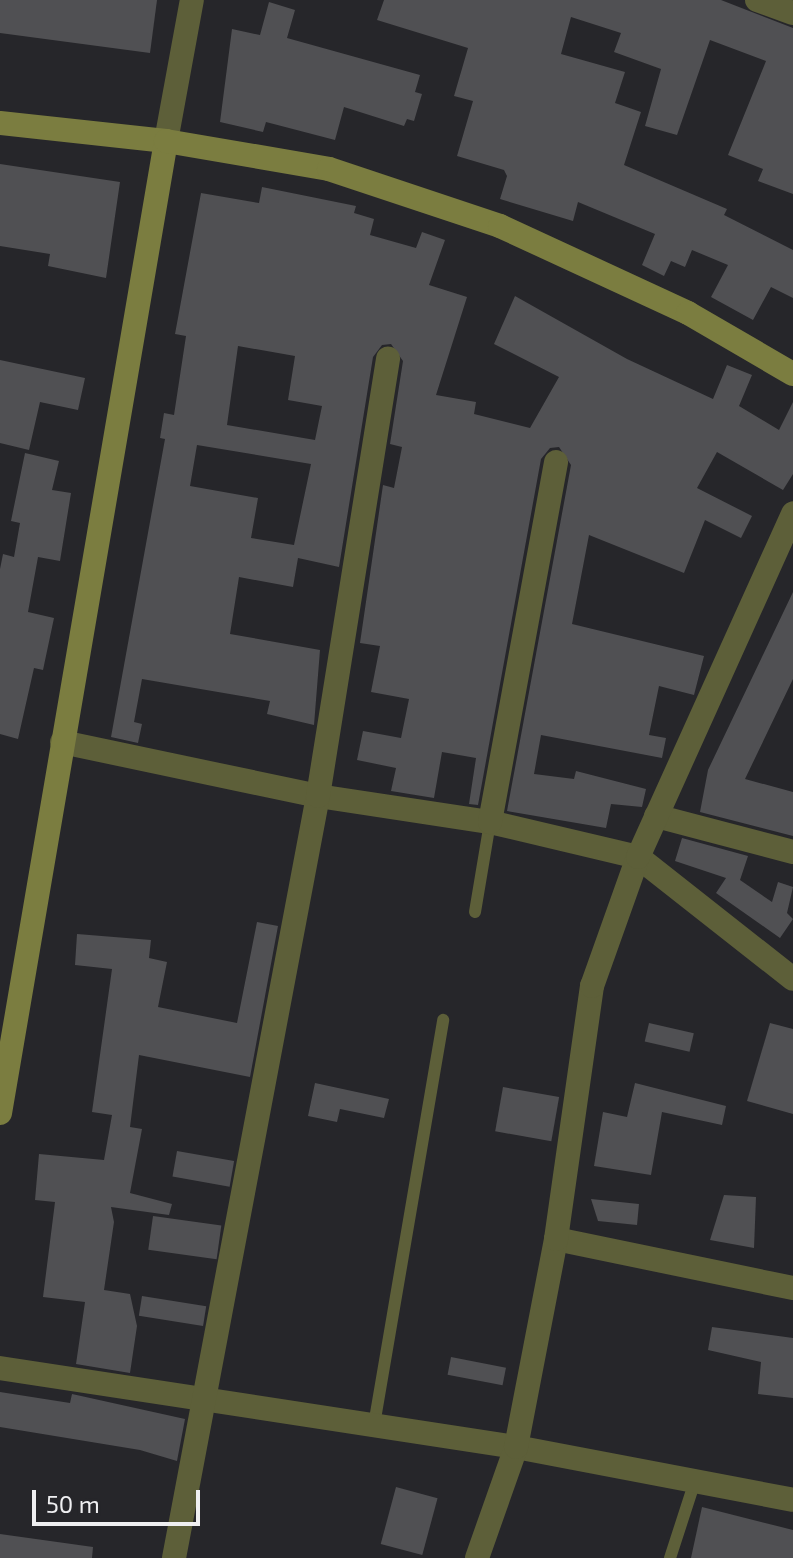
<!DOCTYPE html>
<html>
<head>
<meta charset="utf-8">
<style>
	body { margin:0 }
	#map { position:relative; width:793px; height:1558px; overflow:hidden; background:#26262a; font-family:"Exo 2",sans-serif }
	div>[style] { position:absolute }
	.building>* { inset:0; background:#505053; transform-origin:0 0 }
	.lane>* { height:12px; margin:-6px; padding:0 6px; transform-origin:6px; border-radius:6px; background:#5d5f39 }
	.street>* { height:24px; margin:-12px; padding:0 12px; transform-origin:12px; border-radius:12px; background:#5d5f39 }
	.secondary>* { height:24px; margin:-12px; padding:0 12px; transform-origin:12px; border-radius:12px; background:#7b7d40 }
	span { translate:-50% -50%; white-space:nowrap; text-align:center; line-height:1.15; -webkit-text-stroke:7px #26262a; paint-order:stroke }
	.scale { position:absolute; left:32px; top:1490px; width:168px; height:36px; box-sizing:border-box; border:4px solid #efeff1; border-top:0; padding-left:10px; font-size:24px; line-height:28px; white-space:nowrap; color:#efeff1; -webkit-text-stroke:6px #26262a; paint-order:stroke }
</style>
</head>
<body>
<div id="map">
	<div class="building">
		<div style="clip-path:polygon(0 0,157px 0,150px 53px,0 33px)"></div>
		<div style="clip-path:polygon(384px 0,721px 0,793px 28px,793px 194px,758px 181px,763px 169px,728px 155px,766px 61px,710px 40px,677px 135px,645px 126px,661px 69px,614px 52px,621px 33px,571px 17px,561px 54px,625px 72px,615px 103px,641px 112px,624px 165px,727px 209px,724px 215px,793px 250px,793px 298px,771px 287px,753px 320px,711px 297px,728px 265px,692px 250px,685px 267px,671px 261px,664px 276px,642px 265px,655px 234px,578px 202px,573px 221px,500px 199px,507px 176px,504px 170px,457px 156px,473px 101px,454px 96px,468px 48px,377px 20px)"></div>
		<div style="clip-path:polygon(269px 2px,295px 10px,287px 38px,420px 75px,415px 92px,422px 94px,414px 121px,407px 119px,404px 126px,344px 107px,335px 140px,266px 122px,263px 132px,220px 122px,232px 29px,260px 35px)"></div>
		<div style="clip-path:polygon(0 164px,120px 182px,106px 278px,48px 266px,50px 254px,0 246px)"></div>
		<div style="clip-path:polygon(evenodd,262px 187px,356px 206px,354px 213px,374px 219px,370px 235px,416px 248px,422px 232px,445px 240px,429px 285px,467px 297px,436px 395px,476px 402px,474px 414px,530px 428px,559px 377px,494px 344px,515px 296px,627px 359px,713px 399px,727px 365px,752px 375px,739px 406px,779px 430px,793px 402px,793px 474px,783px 490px,717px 452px,697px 488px,752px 516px,741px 538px,705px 520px,684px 573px,589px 535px,572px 624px,704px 656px,694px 695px,659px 686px,649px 735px,666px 738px,662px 758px,541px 735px,534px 774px,574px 779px,576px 771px,646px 789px,642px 807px,611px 804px,606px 828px,507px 811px,571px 465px,559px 447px,550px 448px,541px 459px,478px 805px,469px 804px,476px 758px,442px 752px,434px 798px,391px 791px,396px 768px,357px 760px,363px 731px,401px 738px,409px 699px,371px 692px,380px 646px,360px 643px,383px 485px,394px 488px,402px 447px,390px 444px,403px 361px,391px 344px,382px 345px,373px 357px,339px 567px,298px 558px,293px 587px,239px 577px,230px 634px,320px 650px,314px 725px,267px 714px,270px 701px,142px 679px,134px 722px,142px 724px,138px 743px,111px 737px,165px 439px,160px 438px,164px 413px,174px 415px,186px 336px,175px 334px,201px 193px,259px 203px,262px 187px,238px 346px,295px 356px,288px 400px,322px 406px,315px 440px,227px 425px,238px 346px,262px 187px,197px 445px,311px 464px,294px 545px,251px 538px,258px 498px,190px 486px,197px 445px)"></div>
		<div style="clip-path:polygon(0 360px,85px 378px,78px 410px,40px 402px,29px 450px,0 443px)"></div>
		<div style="clip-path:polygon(25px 453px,59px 461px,52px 490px,71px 493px,60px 561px,38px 557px,28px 612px,54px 618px,43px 670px,34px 668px,18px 739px,0 734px,0 569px,3px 554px,14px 557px,20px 523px,11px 521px)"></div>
		<div style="clip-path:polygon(793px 592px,793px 679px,745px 779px,793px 792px,793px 836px,700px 812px,708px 770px)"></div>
		<div style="clip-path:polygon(682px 838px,748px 856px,740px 880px,772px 902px,778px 882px,793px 887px,787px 913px,793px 919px,780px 938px,716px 893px,726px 878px,675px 861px)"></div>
		<div style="clip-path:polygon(257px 922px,278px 926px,250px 1077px,139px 1055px,130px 1127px,142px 1129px,130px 1193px,172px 1204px,169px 1215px,111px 1207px,114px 1222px,104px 1290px,130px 1294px,137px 1326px,130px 1373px,76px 1364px,85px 1302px,43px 1297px,55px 1202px,35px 1200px,39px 1154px,104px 1160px,112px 1115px,92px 1112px,112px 969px,75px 965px,77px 934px,151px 940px,149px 958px,167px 962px,158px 1007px,237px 1023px)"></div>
		<div style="left:649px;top:1023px;width:46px;height:19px;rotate:13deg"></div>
		<div style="clip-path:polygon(770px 1023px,793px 1029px,793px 1114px,747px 1101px)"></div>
		<div style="clip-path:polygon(315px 1083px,389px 1099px,384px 1118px,340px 1109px,337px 1122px,308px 1116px)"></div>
		<div style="clip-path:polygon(635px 1083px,726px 1106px,722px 1125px,662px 1112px,651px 1175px,594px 1166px,603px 1112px,627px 1117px)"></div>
		<div style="left:503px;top:1087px;width:57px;height:45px;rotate:10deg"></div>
		<div style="left:177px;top:1151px;width:58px;height:26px;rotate:10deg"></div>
		<div style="clip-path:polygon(724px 1195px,756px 1197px,754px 1248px,710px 1240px)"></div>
		<div style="clip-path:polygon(591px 1199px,639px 1204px,637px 1225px,598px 1221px)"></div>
		<div style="left:153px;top:1216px;width:69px;height:34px;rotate:8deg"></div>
		<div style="left:142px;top:1296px;width:65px;height:20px;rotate:9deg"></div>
		<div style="clip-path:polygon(712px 1327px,793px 1338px,793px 1398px,758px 1394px,761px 1362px,708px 1350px)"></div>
		<div style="left:451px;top:1357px;width:56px;height:18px;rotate:11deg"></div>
		<div style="clip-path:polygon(0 1392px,70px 1403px,72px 1394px,185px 1419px,177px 1461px,140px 1450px,0 1427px)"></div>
		<div style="left:396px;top:1487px;width:43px;height:59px;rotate:15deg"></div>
		<div style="clip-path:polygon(702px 1507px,793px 1530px,793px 1558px,691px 1558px)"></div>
		<div style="clip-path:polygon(0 1534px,93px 1547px,92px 1558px,0 1558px)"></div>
	</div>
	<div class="lane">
		<div style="left:475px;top:912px;width:91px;rotate:-80.5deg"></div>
		<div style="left:374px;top:1425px;width:411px;rotate:-80.3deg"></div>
		<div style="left:670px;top:1558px;width:81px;rotate:-72deg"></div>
	</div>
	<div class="street">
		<div style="left:757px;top:0;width:38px;rotate:20deg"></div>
		<div style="left:166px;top:141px;width:143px;rotate:-79.6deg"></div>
		<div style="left:62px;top:742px;width:262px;rotate:11.9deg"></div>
		<div style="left:318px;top:796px;width:174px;rotate:8.6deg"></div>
		<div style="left:490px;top:822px;width:152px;rotate:13.3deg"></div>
		<div style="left:638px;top:857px;width:197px;rotate:38.2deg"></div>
		<div style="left:656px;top:816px;width:142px;rotate:14.7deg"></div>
		<div style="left:490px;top:822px;width:366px;rotate:-79.6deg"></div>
		<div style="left:556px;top:1239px;width:242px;rotate:11.7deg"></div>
		<div style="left:0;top:1368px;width:522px;rotate:8.7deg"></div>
		<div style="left:516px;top:1447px;width:282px;rotate:10.8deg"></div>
		<div style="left:174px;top:1558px;width:775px;rotate:-79.3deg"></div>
		<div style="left:318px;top:796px;width:443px;rotate:-80.9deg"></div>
		<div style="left:477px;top:1558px;width:118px;rotate:-70.6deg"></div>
		<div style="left:516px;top:1447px;width:212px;rotate:-79.1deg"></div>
		<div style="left:556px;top:1239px;width:256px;rotate:-81.9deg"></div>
		<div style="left:592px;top:986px;width:137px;rotate:-70.4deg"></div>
		<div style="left:638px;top:857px;width:377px;rotate:-65.7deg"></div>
	</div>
	<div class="secondary">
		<div style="left:0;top:123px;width:167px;rotate:6.2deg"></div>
		<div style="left:166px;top:141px;width:986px;rotate:99.69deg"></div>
		<div style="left:166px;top:141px;width:165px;rotate:9.7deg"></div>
		<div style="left:329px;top:169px;width:180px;rotate:18.4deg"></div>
		<div style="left:500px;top:226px;width:207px;rotate:24.8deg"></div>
		<div style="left:688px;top:313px;width:121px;rotate:30.2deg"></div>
	</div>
	<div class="scale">50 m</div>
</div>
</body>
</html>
